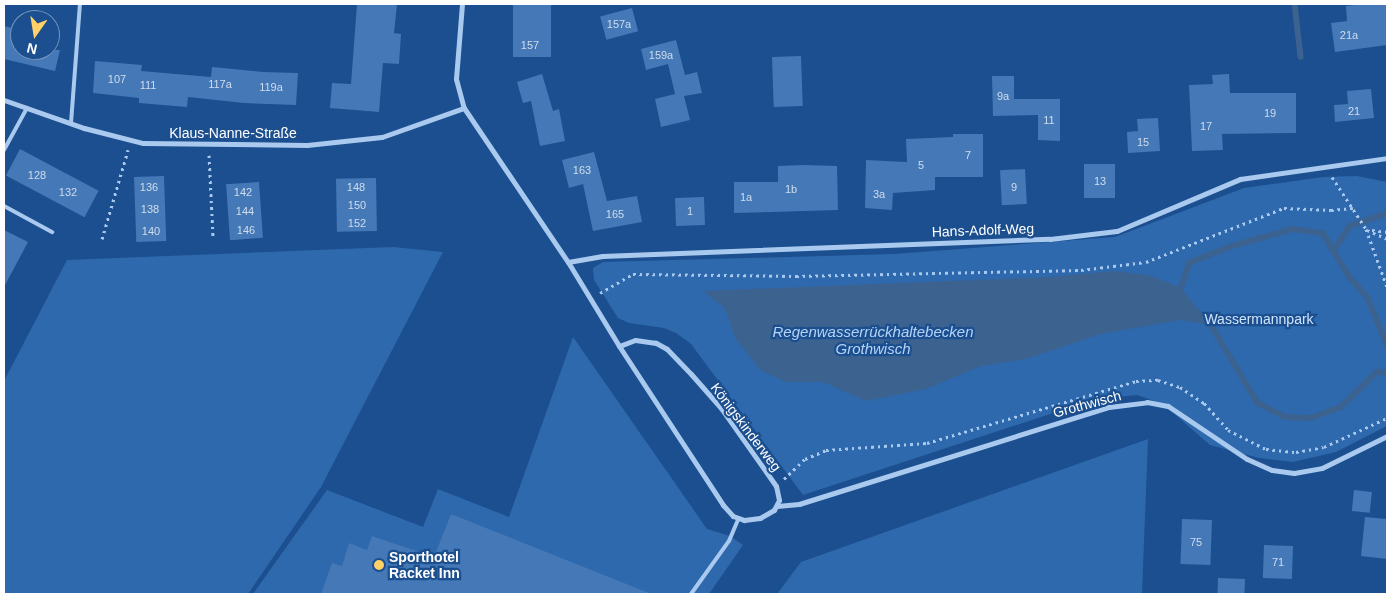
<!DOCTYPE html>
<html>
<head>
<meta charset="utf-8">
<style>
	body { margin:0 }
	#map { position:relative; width:1391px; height:598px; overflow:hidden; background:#1b4f8f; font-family:Helvetica,sans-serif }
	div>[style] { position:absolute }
	.green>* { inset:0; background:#2e69ad }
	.water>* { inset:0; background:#3c6290 }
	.stream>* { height:5.5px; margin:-2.75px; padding:0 2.75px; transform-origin:2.75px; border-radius:2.75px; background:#3c6290 }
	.building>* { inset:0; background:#4478b7; transform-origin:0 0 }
	.path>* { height:3px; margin-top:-1.5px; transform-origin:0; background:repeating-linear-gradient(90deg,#a9c9ee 0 2.5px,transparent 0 6.5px) }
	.service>* { height:4px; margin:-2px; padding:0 2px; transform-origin:2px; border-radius:2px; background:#a9c9ee }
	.minor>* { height:5px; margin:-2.5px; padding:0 2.5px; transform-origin:2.5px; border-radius:2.5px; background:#a9c9ee }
	.dots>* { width:14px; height:14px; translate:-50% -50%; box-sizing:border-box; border:2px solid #1b4f8f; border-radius:50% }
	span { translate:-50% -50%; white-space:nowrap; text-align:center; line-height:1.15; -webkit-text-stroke:4.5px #1b4f8f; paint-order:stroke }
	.number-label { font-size:11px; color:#d0dded }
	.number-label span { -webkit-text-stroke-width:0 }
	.street-label { font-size:14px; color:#fff }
	.park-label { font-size:14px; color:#cfe3fa }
	.poi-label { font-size:14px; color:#fff; font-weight:700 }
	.left { translate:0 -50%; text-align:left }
	.water-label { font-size:15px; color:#b5d3f5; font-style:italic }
	.frame { position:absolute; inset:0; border:5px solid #fff; pointer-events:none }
	.north { position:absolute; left:10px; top:10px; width:50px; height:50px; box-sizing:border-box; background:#1b4f8f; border:1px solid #7695bc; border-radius:50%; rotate:193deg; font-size:14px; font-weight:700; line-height:20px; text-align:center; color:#fff }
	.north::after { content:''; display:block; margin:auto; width:18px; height:22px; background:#ffd166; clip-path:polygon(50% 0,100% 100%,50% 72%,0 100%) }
</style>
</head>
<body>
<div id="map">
	<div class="green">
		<div style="clip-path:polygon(1357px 176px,1387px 182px,1387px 426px,1336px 452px,1293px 462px,1259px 458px,1210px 445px,1163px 404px,1137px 395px,1096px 399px,803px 495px,691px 344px,676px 333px,664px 328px,629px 323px,618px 318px,594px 280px,593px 268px,603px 262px,894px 254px,1115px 237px,1244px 188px,1323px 177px)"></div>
		<div style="clip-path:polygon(393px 247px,443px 252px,321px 487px,248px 594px,4px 594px,4px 381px,67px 260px)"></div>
		<div style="clip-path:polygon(573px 337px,707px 529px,730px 536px,743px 545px,709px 594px,253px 594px,327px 490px,423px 527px,438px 489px,509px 517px)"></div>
		<div style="clip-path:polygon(1148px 439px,1142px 594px,777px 594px,801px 562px)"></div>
	</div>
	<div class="water">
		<div style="clip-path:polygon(1115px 271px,1152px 276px,1181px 288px,1211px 325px,1180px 320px,1101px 334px,1026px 359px,981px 366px,926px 389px,866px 401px,823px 382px,786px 382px,760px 370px,735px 338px,725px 308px,703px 291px,1051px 277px)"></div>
	</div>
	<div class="stream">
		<div style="left:1295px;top:4px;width:53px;rotate:83.5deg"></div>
		<div style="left:1333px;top:251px;width:30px;rotate:-56deg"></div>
		<div style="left:1350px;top:226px;width:39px;rotate:-19deg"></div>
		<div style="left:1181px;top:288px;width:26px;rotate:-72deg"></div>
		<div style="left:1189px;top:263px;width:46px;rotate:-21.6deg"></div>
		<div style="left:1232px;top:246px;width:63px;rotate:-15.6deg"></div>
		<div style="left:1293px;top:229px;width:30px;rotate:8deg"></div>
		<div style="left:1323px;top:233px;width:50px;rotate:58.8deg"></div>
		<div style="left:1349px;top:276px;width:29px;rotate:49deg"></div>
		<div style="left:1368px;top:298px;width:50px;rotate:67.6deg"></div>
		<div style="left:1211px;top:325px;width:91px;rotate:58.9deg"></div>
		<div style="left:1258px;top:403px;width:30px;rotate:27deg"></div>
		<div style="left:1285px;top:417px;width:26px;rotate:2deg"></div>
		<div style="left:1311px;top:418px;width:32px;rotate:-20deg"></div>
		<div style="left:1341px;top:407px;width:50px;rotate:-44.2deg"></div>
		<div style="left:1377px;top:372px;width:10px;rotate:6deg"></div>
	</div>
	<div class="building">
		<div style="clip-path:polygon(357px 4px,397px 4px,394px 33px,401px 34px,399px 64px,383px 63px,379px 112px,330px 108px,332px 83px,351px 84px)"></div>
		<div style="left:513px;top:4px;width:38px;height:53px"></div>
		<div style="clip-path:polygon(1364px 4px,1387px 4px,1387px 45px,1335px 52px,1331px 23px,1347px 21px,1346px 6px)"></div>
		<div style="left:632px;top:8px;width:24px;height:33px;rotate:75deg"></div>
		<div style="clip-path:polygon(4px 26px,20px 30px,20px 50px,60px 50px,55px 71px,4px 59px)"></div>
		<div style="clip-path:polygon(676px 40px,685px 75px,697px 72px,702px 93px,684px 96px,690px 120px,661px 127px,655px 99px,675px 94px,668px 64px,646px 70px,641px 49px)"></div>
		<div style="left:801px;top:56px;width:50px;height:29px;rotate:88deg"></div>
		<div style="clip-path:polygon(95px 61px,142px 65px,141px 71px,211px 77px,212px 67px,263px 72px,298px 73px,296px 105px,244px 103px,188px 97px,187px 107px,139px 103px,139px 98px,93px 93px)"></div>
		<div style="clip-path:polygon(542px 74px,553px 111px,559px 109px,565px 141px,540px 146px,531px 101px,523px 103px,517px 82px)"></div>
		<div style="clip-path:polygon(1229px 74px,1230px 93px,1296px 93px,1296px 133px,1222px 134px,1223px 150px,1192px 151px,1189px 85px,1213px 84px,1212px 75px)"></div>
		<div style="clip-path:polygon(992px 76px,1014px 76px,1014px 99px,1060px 99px,1060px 141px,1038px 140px,1038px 115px,993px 116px)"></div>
		<div style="clip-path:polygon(1371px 89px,1374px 118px,1335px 122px,1334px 105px,1348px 104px,1347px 91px)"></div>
		<div style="clip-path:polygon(1158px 118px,1160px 151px,1128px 153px,1127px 132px,1138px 131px,1137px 119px)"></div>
		<div style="clip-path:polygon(953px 134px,983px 134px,983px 177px,935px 177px,935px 190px,893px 193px,892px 210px,865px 208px,866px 160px,907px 162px,906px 139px,953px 137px)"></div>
		<div style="left:20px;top:149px;width:89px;height:30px;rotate:28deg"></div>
		<div style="clip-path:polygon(594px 152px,607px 201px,637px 196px,642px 222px,593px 231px,583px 184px,569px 188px,562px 160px)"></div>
		<div style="left:1115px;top:164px;width:34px;height:31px;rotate:90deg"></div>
		<div style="clip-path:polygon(803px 165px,837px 166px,838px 210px,734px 213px,734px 182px,778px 182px,778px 166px)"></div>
		<div style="left:1025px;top:169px;width:35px;height:25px;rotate:87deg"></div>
		<div style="left:164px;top:176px;width:65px;height:30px;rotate:88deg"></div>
		<div style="left:376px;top:178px;width:53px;height:40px;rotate:89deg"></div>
		<div style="left:259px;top:182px;width:56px;height:33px;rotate:86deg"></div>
		<div style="left:704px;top:197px;width:28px;height:29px;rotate:88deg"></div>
		<div style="clip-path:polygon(4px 230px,28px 242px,4px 287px)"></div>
		<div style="left:1354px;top:490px;width:18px;height:21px;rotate:6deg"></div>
		<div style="clip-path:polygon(451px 514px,649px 593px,649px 594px,321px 594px,332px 563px,342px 566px,349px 543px,367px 550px,372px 536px,434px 557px)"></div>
		<div style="clip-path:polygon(1365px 517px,1387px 519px,1387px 559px,1361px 556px)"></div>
		<div style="left:1182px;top:519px;width:30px;height:45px;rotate:2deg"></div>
		<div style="left:1264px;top:545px;width:29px;height:33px;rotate:2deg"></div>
		<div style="left:1218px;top:578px;width:27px;height:16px;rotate:2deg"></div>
	</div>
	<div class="path">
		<div style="left:209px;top:155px;width:82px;rotate:87.2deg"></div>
		<div style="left:1332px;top:177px;width:62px;rotate:56.8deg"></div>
		<div style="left:1366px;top:229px;width:62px;rotate:70.1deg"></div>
		<div style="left:1367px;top:230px;width:22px;rotate:24deg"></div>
		<div style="left:1372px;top:230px;width:15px;rotate:8deg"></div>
		<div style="left:102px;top:239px;width:93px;rotate:-73.7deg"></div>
		<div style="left:600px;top:293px;width:38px;rotate:-30deg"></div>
		<div style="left:633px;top:274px;width:163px;rotate:0.7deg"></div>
		<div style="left:796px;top:276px;width:285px;rotate:-1.2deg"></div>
		<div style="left:1081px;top:270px;width:65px;rotate:-7deg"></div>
		<div style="left:1146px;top:262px;width:148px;rotate:-21.4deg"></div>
		<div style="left:1284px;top:208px;width:47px;rotate:2.4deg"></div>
		<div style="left:1331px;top:210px;width:22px;rotate:-5deg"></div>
		<div style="left:784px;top:479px;width:29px;rotate:-44deg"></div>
		<div style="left:805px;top:459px;width:23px;rotate:-23deg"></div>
		<div style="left:826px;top:450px;width:101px;rotate:-4deg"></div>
		<div style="left:927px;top:443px;width:218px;rotate:-16.5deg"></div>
		<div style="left:1136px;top:381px;width:22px;rotate:-3deg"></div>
		<div style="left:1158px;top:380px;width:23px;rotate:18deg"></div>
		<div style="left:1180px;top:387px;width:29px;rotate:34deg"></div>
		<div style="left:1204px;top:403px;width:36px;rotate:48deg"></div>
		<div style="left:1228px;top:430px;width:42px;rotate:26.6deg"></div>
		<div style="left:1266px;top:449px;width:30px;rotate:6deg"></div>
		<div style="left:1296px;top:452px;width:28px;rotate:-10deg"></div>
		<div style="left:1324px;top:447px;width:69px;rotate:-24.7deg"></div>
	</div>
	<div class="service">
		<div style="left:71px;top:123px;width:119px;rotate:-85.7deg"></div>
		<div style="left:4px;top:150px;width:48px;rotate:-61.3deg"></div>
		<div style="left:4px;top:206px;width:55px;rotate:28.4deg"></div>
		<div style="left:691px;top:594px;width:65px;rotate:-54.4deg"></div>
		<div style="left:729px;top:541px;width:25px;rotate:-67deg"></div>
	</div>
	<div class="minor">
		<div style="left:462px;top:4px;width:75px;rotate:94.6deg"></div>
		<div style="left:456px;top:79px;width:30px;rotate:75deg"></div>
		<div style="left:464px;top:108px;width:186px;rotate:56deg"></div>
		<div style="left:568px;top:262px;width:98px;rotate:58.7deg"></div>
		<div style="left:619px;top:346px;width:190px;rotate:56.8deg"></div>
		<div style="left:723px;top:505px;width:15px;rotate:48deg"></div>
		<div style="left:733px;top:516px;width:12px;rotate:20deg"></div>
		<div style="left:744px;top:520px;width:16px;rotate:-7deg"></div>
		<div style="left:760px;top:518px;width:16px;rotate:-30deg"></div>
		<div style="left:774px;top:510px;width:11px;rotate:-63deg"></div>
		<div style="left:779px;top:500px;width:14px;rotate:-102deg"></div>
		<div style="left:776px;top:486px;width:95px;rotate:-125.2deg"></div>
		<div style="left:721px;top:408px;width:45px;rotate:-131.4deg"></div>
		<div style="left:691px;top:374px;width:35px;rotate:-134deg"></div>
		<div style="left:667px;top:349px;width:13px;rotate:-151deg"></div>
		<div style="left:656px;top:343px;width:21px;rotate:-172deg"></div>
		<div style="left:635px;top:340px;width:17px;rotate:159deg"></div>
		<div style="left:4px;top:100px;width:85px;rotate:19.3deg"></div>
		<div style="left:84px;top:128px;width:61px;rotate:14.3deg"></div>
		<div style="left:143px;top:143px;width:164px;rotate:0.7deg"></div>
		<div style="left:307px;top:145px;width:75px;rotate:-6.1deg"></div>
		<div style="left:382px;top:137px;width:87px;rotate:-19.5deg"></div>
		<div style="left:568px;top:262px;width:35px;rotate:-10deg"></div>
		<div style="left:602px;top:256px;width:448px;rotate:-2.2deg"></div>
		<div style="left:1050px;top:239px;width:67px;rotate:-6.8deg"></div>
		<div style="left:1117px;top:231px;width:134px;rotate:-22.9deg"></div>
		<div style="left:1240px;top:179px;width:148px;rotate:-8.1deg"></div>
		<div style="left:777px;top:506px;width:22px;rotate:-5deg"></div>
		<div style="left:799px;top:504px;width:325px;rotate:-17.4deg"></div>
		<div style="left:1109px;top:407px;width:38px;rotate:-7deg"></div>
		<div style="left:1147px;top:402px;width:21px;rotate:11deg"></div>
		<div style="left:1168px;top:406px;width:95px;rotate:33.9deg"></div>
		<div style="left:1247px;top:459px;width:27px;rotate:24deg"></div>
		<div style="left:1272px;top:470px;width:22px;rotate:8deg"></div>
		<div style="left:1294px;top:473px;width:28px;rotate:-10deg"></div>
		<div style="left:1322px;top:468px;width:72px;rotate:-26.2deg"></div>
	</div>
	<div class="dots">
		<div style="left:379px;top:565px;background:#ffd166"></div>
	</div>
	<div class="number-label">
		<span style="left:619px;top:24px">157a</span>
		<span style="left:1349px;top:35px">21a</span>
		<span style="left:530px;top:45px">157</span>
		<span style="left:661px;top:55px">159a</span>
		<span style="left:117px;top:79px">107</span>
		<span style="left:220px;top:84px">117a</span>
		<span style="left:148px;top:85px">111</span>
		<span style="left:271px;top:87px">119a</span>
		<span style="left:1003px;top:96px">9a</span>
		<span style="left:1354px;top:111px">21</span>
		<span style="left:1270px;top:113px">19</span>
		<span style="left:1049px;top:120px">11</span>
		<span style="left:1206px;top:126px">17</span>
		<span style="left:1143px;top:142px">15</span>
		<span style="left:968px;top:155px">7</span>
		<span style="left:921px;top:165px">5</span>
		<span style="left:582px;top:170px">163</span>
		<span style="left:37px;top:175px">128</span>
		<span style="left:1100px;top:181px">13</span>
		<span style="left:149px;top:187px">136</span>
		<span style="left:356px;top:187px">148</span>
		<span style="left:1014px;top:187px">9</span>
		<span style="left:791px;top:189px">1b</span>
		<span style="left:68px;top:192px">132</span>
		<span style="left:243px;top:192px">142</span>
		<span style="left:879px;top:194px">3a</span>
		<span style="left:746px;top:197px">1a</span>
		<span style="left:357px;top:205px">150</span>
		<span style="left:150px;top:209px">138</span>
		<span style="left:245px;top:211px">144</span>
		<span style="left:690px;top:211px">1</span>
		<span style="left:615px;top:214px">165</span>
		<span style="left:357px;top:223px">152</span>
		<span style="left:246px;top:230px">146</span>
		<span style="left:151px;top:231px">140</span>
		<span style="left:1196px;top:542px">75</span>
		<span style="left:1278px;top:562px">71</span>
	</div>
	<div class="street-label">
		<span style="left:233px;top:133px">Klaus-Nanne-Straße</span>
		<span style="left:983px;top:230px;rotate:-2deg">Hans-Adolf-Weg</span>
		<span style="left:1087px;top:404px;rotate:-15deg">Grothwisch</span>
		<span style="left:746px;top:427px;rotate:53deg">Königskinderweg</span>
	</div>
	<div class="park-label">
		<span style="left:1259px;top:319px">Wassermannpark</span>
	</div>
	<div class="poi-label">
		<span class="left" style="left:389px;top:565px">Sporthotel<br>Racket Inn</span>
	</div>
	<div class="water-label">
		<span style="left:873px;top:340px">Regenwasserrückhaltebecken<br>Grothwisch</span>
	</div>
	<div class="frame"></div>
	<div class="north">N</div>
</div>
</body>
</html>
